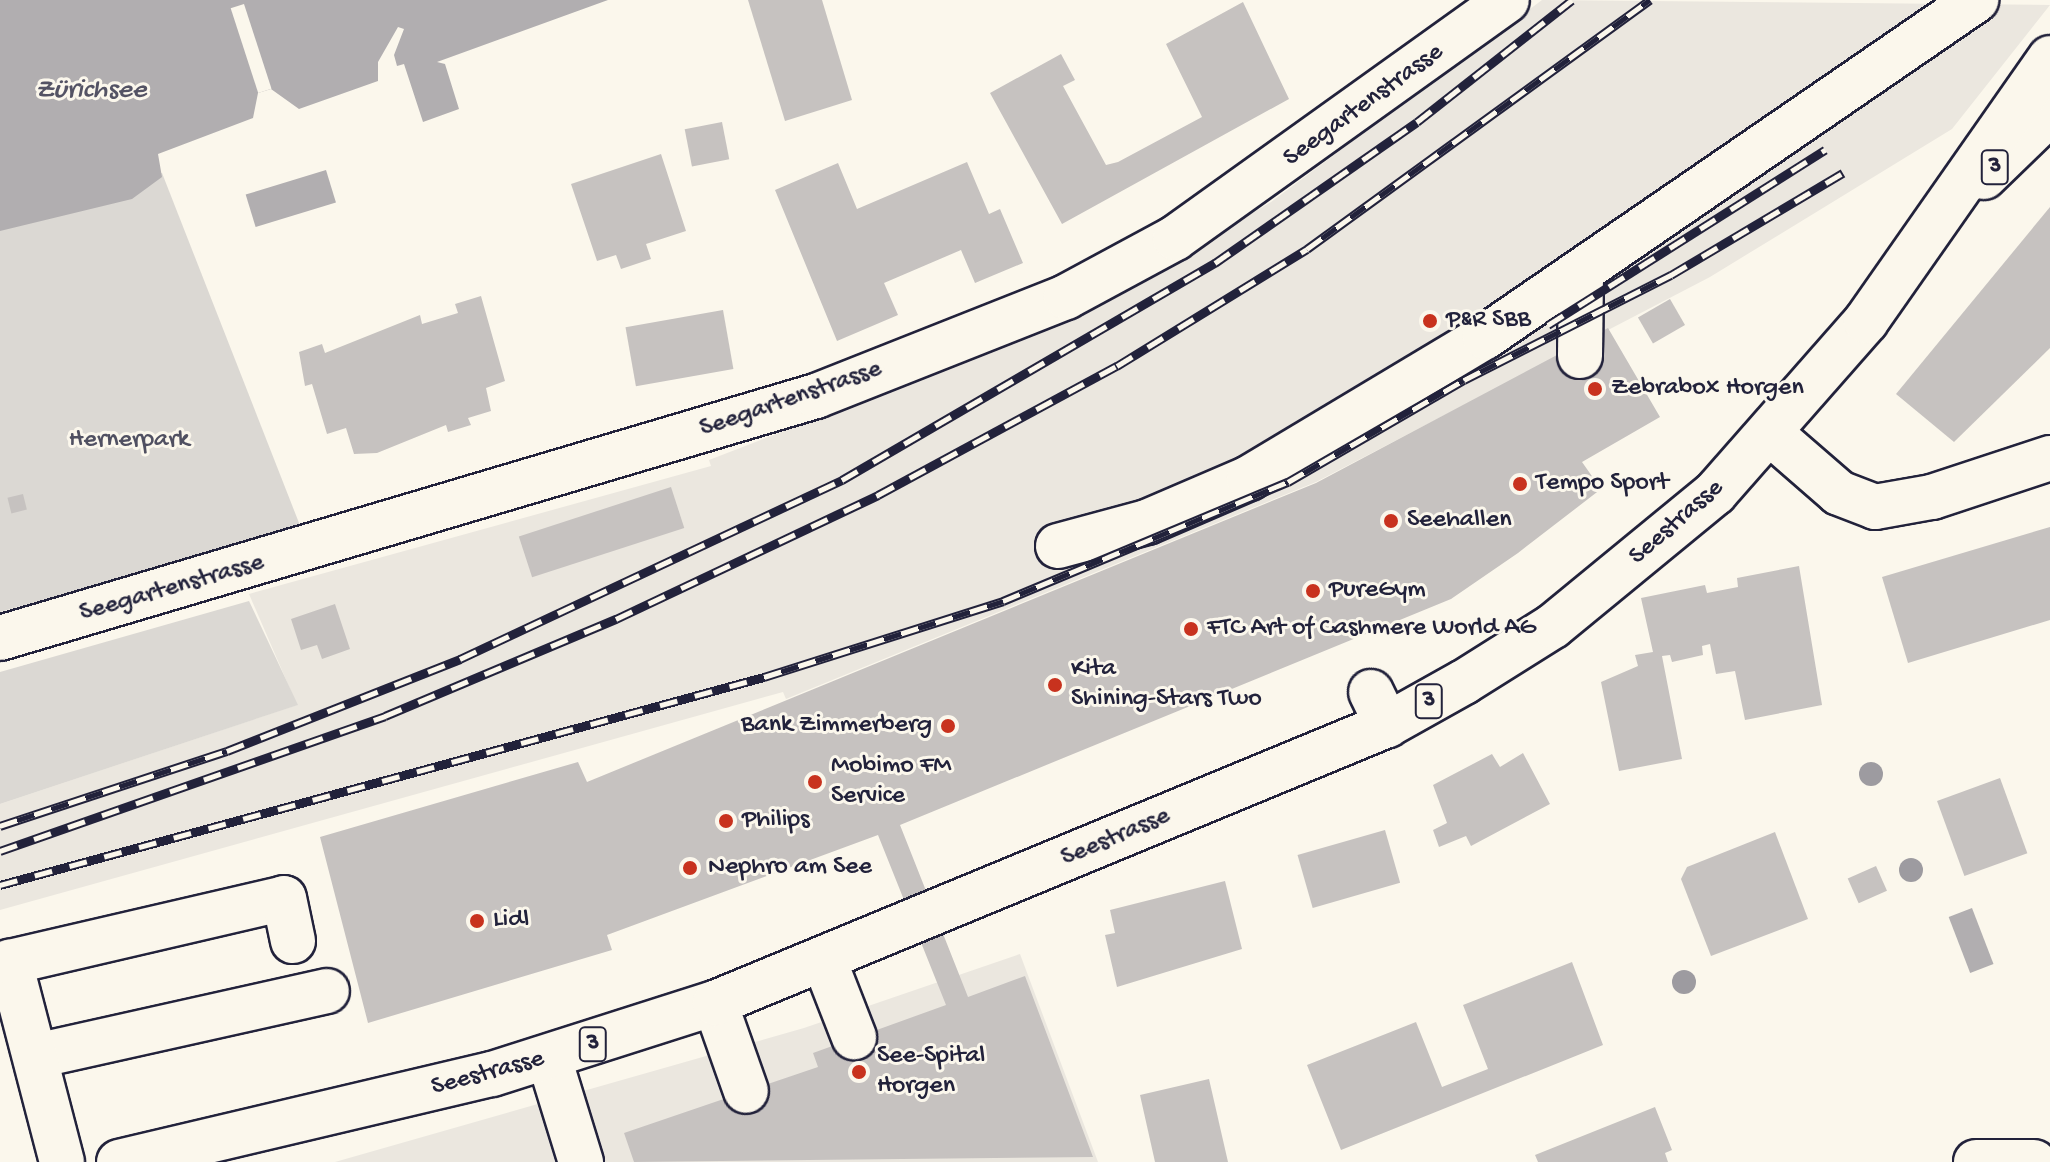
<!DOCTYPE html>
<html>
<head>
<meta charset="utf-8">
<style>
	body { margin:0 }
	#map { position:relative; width:2050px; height:1162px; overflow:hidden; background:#fbf7ec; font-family:"Gochi Hand",sans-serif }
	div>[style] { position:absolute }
	.built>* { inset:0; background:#ebe7df }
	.green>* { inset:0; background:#dbd8d3 }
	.water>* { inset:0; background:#b1aeb0; transform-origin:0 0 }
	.pier>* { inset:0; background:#fbf7ec; transform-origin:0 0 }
	.building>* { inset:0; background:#c6c2c0; transform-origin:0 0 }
	.roads { filter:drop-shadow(2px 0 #22223b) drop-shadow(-2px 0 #22223b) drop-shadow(0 2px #22223b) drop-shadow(0 -2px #22223b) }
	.minor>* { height:44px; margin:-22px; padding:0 22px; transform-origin:22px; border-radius:22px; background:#fbf7ec }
	.major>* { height:44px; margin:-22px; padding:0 22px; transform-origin:22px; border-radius:22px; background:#fbf7ec }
	.rail>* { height:9px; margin-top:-4.5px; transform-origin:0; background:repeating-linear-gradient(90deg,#fbf7ec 0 18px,#22223b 0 36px); box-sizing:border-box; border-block:2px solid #22223b }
	.trees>* { width:24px; height:24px; margin:-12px; border-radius:50%; background:#9d9ba0 }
	.dots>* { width:22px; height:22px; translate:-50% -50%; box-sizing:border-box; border:4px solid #fbf7ec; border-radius:50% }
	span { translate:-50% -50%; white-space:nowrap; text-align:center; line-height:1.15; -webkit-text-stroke:6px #fbf7ec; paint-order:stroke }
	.shield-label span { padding:2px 6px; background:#fbf7ec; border:2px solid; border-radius:6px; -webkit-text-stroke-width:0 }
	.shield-label { font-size:24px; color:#22223b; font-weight:700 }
	.street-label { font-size:26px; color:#22223b }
	.poi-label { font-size:26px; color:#22223b }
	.left { translate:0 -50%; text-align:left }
	.right { translate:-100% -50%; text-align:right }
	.park-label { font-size:26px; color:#505061 }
	.water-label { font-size:28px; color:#545364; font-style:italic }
</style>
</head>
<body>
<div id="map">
	<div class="built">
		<div style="clip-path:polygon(1542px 0,2050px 5px,1952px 129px,1710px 277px,1316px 482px,786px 699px,783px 692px,0 910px,0 804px,297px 705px,249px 594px,711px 466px,709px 460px,1072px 319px,1271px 202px)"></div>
		<div style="clip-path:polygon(1020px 954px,1098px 1162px,335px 1162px,804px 1028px)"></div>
	</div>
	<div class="green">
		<div style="clip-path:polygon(162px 173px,301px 528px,0 612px,0 228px)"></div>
		<div style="clip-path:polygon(249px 601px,298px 705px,0 804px,0 672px)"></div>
	</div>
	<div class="water">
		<div style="clip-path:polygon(0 0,608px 0,437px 62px,445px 64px,459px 109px,423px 122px,404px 64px,397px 66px,394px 55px,404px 29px,398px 27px,378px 62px,378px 81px,299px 109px,271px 89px,258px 93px,253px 118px,158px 154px,162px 177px,132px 199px,0 231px)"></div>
		<div style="left:326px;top:170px;width:34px;height:84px;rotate:73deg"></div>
		<div style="left:1972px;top:908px;width:60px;height:25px;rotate:69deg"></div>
	</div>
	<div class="pier">
		<div style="left:244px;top:4px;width:89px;height:14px;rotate:72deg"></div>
	</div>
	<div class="building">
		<div style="clip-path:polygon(748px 0,822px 0,852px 100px,785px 121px)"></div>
		<div style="clip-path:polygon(1243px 2px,1289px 99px,1062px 224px,990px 93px,1061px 54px,1075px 80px,1063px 86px,1106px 165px,1118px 162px,1202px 117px,1166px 44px)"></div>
		<div style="left:722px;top:122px;width:38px;height:38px;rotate:79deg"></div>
		<div style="clip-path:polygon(661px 154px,686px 231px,646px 244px,651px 259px,621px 269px,616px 255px,597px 261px,571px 184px)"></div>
		<div style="clip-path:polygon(967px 162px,989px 214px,1000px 209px,1023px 263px,975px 283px,961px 250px,884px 283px,898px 315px,837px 341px,775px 190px,838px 163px,857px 209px)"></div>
		<div style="clip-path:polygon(2050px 207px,2050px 348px,1954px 442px,1896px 394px)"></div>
		<div style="clip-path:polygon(481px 296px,505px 381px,486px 388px,491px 411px,468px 418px,471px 425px,448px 432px,446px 425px,377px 453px,354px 454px,346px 428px,327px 434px,312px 384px,305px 386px,299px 352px,322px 344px,325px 353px,420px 315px,422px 324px,458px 313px,455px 304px)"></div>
		<div style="left:1670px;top:299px;width:30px;height:37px;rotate:60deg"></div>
		<div style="left:723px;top:310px;width:60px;height:99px;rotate:80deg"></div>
		<div style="clip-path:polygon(1608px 328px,1660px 417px,1582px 462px,1601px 489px,1518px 553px,1451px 599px,900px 825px,968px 997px,1025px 976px,1093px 1157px,634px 1162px,624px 1133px,818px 1067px,813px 1053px,946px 1005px,878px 835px,607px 935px,612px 950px,368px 1023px,320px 837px,578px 762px,587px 782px,1316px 483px)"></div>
		<div style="left:671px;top:487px;width:43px;height:160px;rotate:72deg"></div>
		<div style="left:23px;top:494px;width:16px;height:16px;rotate:76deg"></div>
		<div style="clip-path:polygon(2050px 527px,2050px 620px,1908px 663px,1882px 577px)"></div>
		<div style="clip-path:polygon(1799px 566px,1822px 705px,1745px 720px,1735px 671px,1716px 674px,1710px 644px,1702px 646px,1703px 655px,1672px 662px,1670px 655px,1662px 656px,1682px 759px,1619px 771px,1601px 682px,1638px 666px,1635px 655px,1653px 652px,1641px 598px,1705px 585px,1707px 593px,1738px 587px,1737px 578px)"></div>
		<div style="clip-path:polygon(335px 604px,350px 649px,322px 659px,317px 645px,301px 650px,291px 619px)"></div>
		<div style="clip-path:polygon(1523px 753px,1550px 804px,1471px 846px,1466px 836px,1439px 847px,1433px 830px,1447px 823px,1433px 785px,1492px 754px,1500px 767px)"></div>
		<div style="left:2000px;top:778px;width:80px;height:67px;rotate:70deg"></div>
		<div style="left:1385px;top:830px;width:55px;height:91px;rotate:74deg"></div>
		<div style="clip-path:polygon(1775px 832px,1808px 919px,1711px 956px,1681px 879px,1687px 867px)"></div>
		<div style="left:1876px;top:866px;width:27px;height:31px;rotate:66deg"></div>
		<div style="clip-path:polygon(1225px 881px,1242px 949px,1117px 987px,1105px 935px,1115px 933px,1110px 910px)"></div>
		<div style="clip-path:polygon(1572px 962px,1603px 1045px,1341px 1150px,1307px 1065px,1416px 1022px,1442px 1087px,1488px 1069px,1463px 1005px)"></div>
		<div style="clip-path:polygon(1209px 1079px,1228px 1162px,1155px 1162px,1140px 1095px)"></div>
		<div style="clip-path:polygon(1655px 1107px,1672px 1150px,1665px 1153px,1668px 1162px,1538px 1162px,1535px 1155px)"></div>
	</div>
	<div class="roads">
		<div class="minor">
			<div style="left:1580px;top:356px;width:83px;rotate:-89.3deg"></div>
			<div style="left:1770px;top:433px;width:91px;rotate:41deg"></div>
			<div style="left:1839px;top:493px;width:39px;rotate:21deg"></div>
			<div style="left:1875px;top:507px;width:58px;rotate:-10deg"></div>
			<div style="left:1932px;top:497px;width:124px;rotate:-18.3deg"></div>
			<div style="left:1058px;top:546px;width:92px;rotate:-15.1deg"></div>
			<div style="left:1147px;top:522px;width:111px;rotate:-23.3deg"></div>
			<div style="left:1249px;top:478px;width:275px;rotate:-30.9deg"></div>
			<div style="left:1485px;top:337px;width:596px;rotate:-34.46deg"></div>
			<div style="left:0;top:638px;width:851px;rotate:-16.52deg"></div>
			<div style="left:816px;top:396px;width:269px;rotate:-21.6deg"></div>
			<div style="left:1066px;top:297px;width:124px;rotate:-28.4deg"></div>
			<div style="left:1175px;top:238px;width:408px;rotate:-35.6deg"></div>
			<div style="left:1371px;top:692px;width:37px;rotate:64deg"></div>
			<div style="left:824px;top:960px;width:83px;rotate:68.7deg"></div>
			<div style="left:715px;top:1003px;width:93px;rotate:70.6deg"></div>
			<div style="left:36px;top:1056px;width:298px;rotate:-12.6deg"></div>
			<div style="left:549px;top:1058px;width:109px;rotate:72.9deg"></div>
			<div style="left:62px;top:1162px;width:207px;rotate:-104.6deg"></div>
			<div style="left:10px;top:962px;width:281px;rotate:-13.1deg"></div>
			<div style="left:284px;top:898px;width:44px;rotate:78.2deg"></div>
			<div style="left:1976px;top:1162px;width:58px"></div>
		</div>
		<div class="major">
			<div style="left:1984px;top:177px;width:92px;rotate:-44.1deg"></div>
			<div style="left:119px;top:1162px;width:383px;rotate:-13.3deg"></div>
			<div style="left:492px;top:1074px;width:234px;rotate:-17.7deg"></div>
			<div style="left:715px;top:1003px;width:727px;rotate:-22.47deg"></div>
			<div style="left:1387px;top:725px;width:88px;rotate:-29.2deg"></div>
			<div style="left:1464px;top:682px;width:105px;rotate:-32.2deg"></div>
			<div style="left:1553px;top:626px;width:210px;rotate:-39.4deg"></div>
			<div style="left:1715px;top:493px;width:229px;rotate:-48.7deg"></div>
			<div style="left:1866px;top:321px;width:321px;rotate:-55deg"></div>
		</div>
	</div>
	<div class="rail">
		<div style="left:1548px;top:325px;width:328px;rotate:-32.3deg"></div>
		<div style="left:0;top:826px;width:239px;rotate:-18.3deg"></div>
		<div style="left:227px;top:751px;width:251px;rotate:-21.5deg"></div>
		<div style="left:460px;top:659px;width:422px;rotate:-25.1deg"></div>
		<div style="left:842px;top:480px;width:432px;rotate:-30.2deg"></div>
		<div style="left:1215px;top:263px;width:246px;rotate:-34.9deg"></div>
		<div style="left:1417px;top:122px;width:197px;rotate:-38.2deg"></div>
		<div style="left:0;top:851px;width:408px;rotate:-19.3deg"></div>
		<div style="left:385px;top:716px;width:251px;rotate:-22.8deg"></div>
		<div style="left:616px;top:619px;width:290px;rotate:-25.3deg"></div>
		<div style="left:878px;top:495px;width:272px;rotate:-28.4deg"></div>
		<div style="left:1117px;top:366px;width:223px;rotate:-31.6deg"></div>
		<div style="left:1307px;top:249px;width:424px;rotate:-36deg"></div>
		<div style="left:0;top:885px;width:792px;rotate:-15.23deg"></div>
		<div style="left:764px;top:677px;width:251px;rotate:-17.6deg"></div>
		<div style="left:1003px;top:601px;width:309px;rotate:-22.7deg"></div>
		<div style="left:1288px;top:482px;width:203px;rotate:-30.1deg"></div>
		<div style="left:1464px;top:380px;width:232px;rotate:-26.9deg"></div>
		<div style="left:1671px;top:275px;width:200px;rotate:-30.7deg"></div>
	</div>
	<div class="trees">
		<div style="left:1871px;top:774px"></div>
		<div style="left:1911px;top:870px"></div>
		<div style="left:1684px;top:982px"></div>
	</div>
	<div class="dots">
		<div style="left:1430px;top:321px;background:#c8321e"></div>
		<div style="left:1595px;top:389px;background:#c8321e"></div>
		<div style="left:1520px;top:484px;background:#c8321e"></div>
		<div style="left:1391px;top:521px;background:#c8321e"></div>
		<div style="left:1313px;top:591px;background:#c8321e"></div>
		<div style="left:1191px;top:629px;background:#c8321e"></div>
		<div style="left:1055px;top:685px;background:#c8321e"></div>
		<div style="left:948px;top:726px;background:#c8321e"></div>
		<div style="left:815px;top:782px;background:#c8321e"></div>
		<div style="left:726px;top:821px;background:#c8321e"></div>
		<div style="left:690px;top:868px;background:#c8321e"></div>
		<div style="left:477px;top:921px;background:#c8321e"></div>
		<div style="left:859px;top:1072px;background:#c8321e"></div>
	</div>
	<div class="shield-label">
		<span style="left:1995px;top:167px">3</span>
		<span style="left:1429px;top:701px">3</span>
		<span style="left:593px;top:1044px">3</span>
	</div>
	<div class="street-label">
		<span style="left:1364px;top:106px;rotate:-36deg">Seegartenstrasse</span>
		<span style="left:791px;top:400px;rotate:-19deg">Seegartenstrasse</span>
		<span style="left:1677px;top:523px;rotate:-41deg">Seestrasse</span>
		<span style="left:172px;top:589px;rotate:-16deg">Seegartenstrasse</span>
		<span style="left:1116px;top:838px;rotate:-23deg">Seestrasse</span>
		<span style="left:488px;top:1074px;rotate:-15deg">Seestrasse</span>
	</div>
	<div class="poi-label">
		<span class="left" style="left:1446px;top:321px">P&amp;R SBB</span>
		<span class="left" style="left:1611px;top:389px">Zebrabox Horgen</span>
		<span class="left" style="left:1536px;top:484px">Tempo Sport</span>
		<span class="left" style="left:1407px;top:521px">Seehallen</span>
		<span class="left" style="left:1329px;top:591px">PureGym</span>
		<span class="left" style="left:1207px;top:629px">FTC Art of Cashmere World AG</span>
		<span class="left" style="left:1071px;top:685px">Kita<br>Shining-Stars Two</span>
		<span class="right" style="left:932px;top:726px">Bank Zimmerberg</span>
		<span class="left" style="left:831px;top:782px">Mobimo FM<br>Service</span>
		<span class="left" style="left:742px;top:821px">Philips</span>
		<span class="left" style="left:708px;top:868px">Nephro am See</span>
		<span class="left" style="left:493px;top:921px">Lidl</span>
		<span class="left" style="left:877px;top:1072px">See-Spital<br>Horgen</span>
	</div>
	<div class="park-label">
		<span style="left:129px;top:441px">Hernerpark</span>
	</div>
	<div class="water-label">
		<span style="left:91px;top:91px">Zürichsee</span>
	</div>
</div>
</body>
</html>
